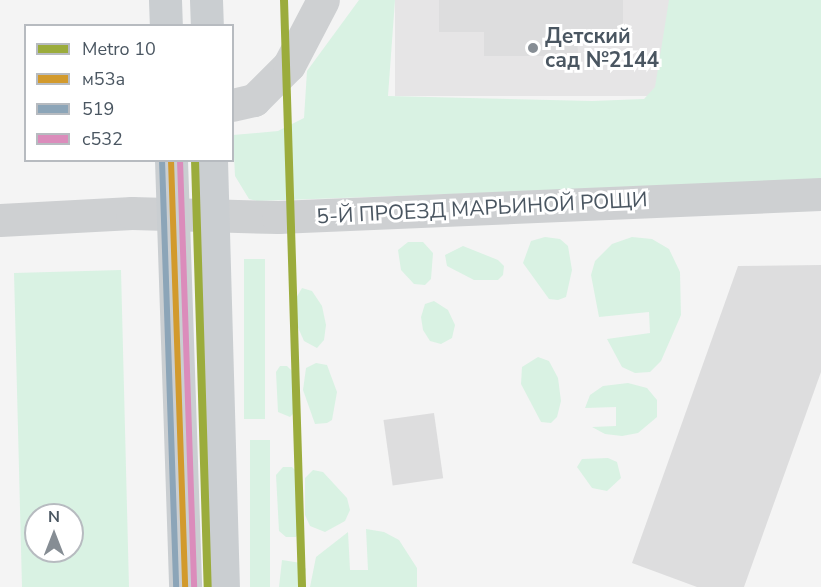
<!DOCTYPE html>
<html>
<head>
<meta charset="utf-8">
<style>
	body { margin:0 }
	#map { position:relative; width:821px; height:587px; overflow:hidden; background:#f4f4f4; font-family:"Nunito Sans",sans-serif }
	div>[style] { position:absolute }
	.education>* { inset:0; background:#e6e5e6; transform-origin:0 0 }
	.green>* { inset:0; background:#d9f2e3; transform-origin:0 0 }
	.building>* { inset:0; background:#ddddde; transform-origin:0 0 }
	.minor>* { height:33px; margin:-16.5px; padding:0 16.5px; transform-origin:16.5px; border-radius:16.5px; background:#ced0d2 }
	.major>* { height:33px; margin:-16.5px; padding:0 16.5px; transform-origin:16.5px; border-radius:16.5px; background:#caced1 }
	.bus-1>* { height:6px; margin:-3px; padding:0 3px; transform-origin:3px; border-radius:3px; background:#d29a2d }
	.bus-2>* { height:6px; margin:-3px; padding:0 3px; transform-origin:3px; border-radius:3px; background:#8ca5b8 }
	.bus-3>* { height:6px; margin:-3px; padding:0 3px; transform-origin:3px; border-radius:3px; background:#db8cbb }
	.metro-1>* { height:8px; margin:-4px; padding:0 4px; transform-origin:4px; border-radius:4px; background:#9bac3c }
	.dots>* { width:16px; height:16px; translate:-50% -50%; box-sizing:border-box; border:3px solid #fff; border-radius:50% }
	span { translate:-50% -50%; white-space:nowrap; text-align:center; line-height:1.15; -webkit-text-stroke:6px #fff; paint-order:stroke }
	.poi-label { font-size:21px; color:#4a5661; font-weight:700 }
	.left { translate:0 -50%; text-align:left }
	.street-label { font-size:21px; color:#4a5661 }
	.legend { position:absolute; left:24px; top:24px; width:210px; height:138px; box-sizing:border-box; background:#fff; border:2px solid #b7bbc0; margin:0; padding:8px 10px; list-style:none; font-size:18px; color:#4a5661 }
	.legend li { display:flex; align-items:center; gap:12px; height:30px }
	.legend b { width:30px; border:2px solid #b7bbc0 }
	.north { position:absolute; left:24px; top:503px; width:60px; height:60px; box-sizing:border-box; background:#fff; border:2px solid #b7bbc0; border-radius:50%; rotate:0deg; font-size:16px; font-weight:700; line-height:24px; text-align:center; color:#4a5661 }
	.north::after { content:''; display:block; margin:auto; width:21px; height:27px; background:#868d94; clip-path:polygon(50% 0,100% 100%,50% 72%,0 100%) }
</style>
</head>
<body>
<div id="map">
	<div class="education">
		<div style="left:395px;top:0;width:277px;height:96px"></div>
	</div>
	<div class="green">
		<div style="clip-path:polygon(359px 0,395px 0,388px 96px,592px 101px,644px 99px,655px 87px,669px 0,821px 0,821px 181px,257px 201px,249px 199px,235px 176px,233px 135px,278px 131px,304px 118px,307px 71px)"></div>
		<div style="clip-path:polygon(545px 237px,560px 239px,568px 246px,572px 270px,566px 297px,558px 300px,549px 299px,523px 263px,531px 241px)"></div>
		<div style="clip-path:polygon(632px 237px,652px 239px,669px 249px,680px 272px,681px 315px,661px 361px,650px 372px,635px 373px,622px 367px,607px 339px,650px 333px,649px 312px,599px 317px,591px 275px,595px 261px,612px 244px)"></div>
		<div style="clip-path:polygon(408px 242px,423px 242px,433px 253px,431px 279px,425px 285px,414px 284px,401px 270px,398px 250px)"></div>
		<div style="clip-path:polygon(463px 246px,498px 260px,504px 266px,503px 275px,498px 280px,474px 280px,447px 266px,445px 255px)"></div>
		<div style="left:244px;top:259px;width:21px;height:160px"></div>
		<div style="clip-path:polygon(evenodd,121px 270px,129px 587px,22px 587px,14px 273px,121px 270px,36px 515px,72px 515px,72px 551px,36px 551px,36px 515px)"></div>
		<div style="clip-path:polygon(302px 288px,312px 291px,322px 306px,326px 325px,324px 340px,317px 348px,304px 341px,296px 323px,295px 300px)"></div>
		<div style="clip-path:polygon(434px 301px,448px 310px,455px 325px,452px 338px,441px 344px,430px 341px,423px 330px,421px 317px,425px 304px)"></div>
		<div style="clip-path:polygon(538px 357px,549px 361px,558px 378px,561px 401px,557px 417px,551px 423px,541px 422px,521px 384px,522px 367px)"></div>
		<div style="clip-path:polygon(316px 363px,327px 365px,337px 392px,332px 420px,327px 423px,315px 424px,303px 390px,306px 368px)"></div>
		<div style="clip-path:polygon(280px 366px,287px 366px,292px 371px,294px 413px,290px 417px,278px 412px,276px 372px)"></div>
		<div style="clip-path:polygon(628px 383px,647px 388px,657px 400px,657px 417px,638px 433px,622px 436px,605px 434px,592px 427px,616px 426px,616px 407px,585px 408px,590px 395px,603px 386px)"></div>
		<div style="left:250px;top:440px;width:20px;height:147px"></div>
		<div style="clip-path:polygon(608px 458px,617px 462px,621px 478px,607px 491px,592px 488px,577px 467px,582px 459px)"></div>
		<div style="clip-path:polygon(283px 467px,292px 467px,299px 474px,301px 531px,296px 537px,286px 537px,279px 531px,276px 475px)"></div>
		<div style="clip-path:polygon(313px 470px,323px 472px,347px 498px,350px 510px,345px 521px,325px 532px,310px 526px,305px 515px,305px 478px)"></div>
		<div style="clip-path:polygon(366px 529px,384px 532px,399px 540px,417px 568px,417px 587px,310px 587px,316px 557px,348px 532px,350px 570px,368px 570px)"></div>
		<div style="clip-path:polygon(282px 560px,301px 563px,306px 569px,302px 587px,279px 587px)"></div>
	</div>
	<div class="building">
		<div style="clip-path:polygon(439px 0,623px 0,623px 32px,577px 32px,578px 56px,484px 56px,484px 32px,439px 32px)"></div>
		<div style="clip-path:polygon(821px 265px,821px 372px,744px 587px,697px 587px,632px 563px,738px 266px)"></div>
		<div style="left:434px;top:413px;width:66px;height:51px;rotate:82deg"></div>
	</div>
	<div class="minor">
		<div style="left:232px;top:105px;width:23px;rotate:-13deg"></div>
		<div style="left:254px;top:100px;width:49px;rotate:-45deg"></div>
		<div style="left:289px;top:65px;width:73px;rotate:-62.4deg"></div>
		<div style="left:0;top:220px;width:132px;rotate:-3deg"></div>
		<div style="left:132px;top:213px;width:146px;rotate:1.6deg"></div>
		<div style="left:278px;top:217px;width:543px;rotate:-2.43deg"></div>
	</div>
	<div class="major">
		<div style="left:165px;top:0;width:26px;rotate:88deg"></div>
		<div style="left:206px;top:0;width:26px;rotate:88deg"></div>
		<div style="left:171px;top:160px;width:427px;rotate:88.1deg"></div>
		<div style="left:211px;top:160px;width:427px;rotate:88.4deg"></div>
	</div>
	<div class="bus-1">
		<div style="left:171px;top:160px;width:427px;rotate:88.1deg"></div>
	</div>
	<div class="bus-2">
		<div style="left:162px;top:160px;width:427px;rotate:88.1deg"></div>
	</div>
	<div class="bus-3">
		<div style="left:180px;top:160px;width:427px;rotate:88.1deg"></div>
	</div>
	<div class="metro-1">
		<div style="left:284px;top:0;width:587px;rotate:88.24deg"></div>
		<div style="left:195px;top:160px;width:427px;rotate:88.3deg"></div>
	</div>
	<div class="dots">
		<div style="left:533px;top:48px;background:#868d94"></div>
	</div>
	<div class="poi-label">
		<span class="left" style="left:545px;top:48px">Детский<br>сад №2144</span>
	</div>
	<div class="street-label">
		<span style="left:482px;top:208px;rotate:-3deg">5-Й ПРОЕЗД МАРЬИНОЙ РОЩИ</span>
	</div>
	<ul class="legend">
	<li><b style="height:8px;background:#9bac3c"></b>Metro 10</li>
	<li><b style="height:8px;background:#d29a2d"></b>м53а</li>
	<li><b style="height:8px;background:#8ca5b8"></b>519</li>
	<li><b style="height:8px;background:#db8cbb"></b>с532</li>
	</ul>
	<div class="north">N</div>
</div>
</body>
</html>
